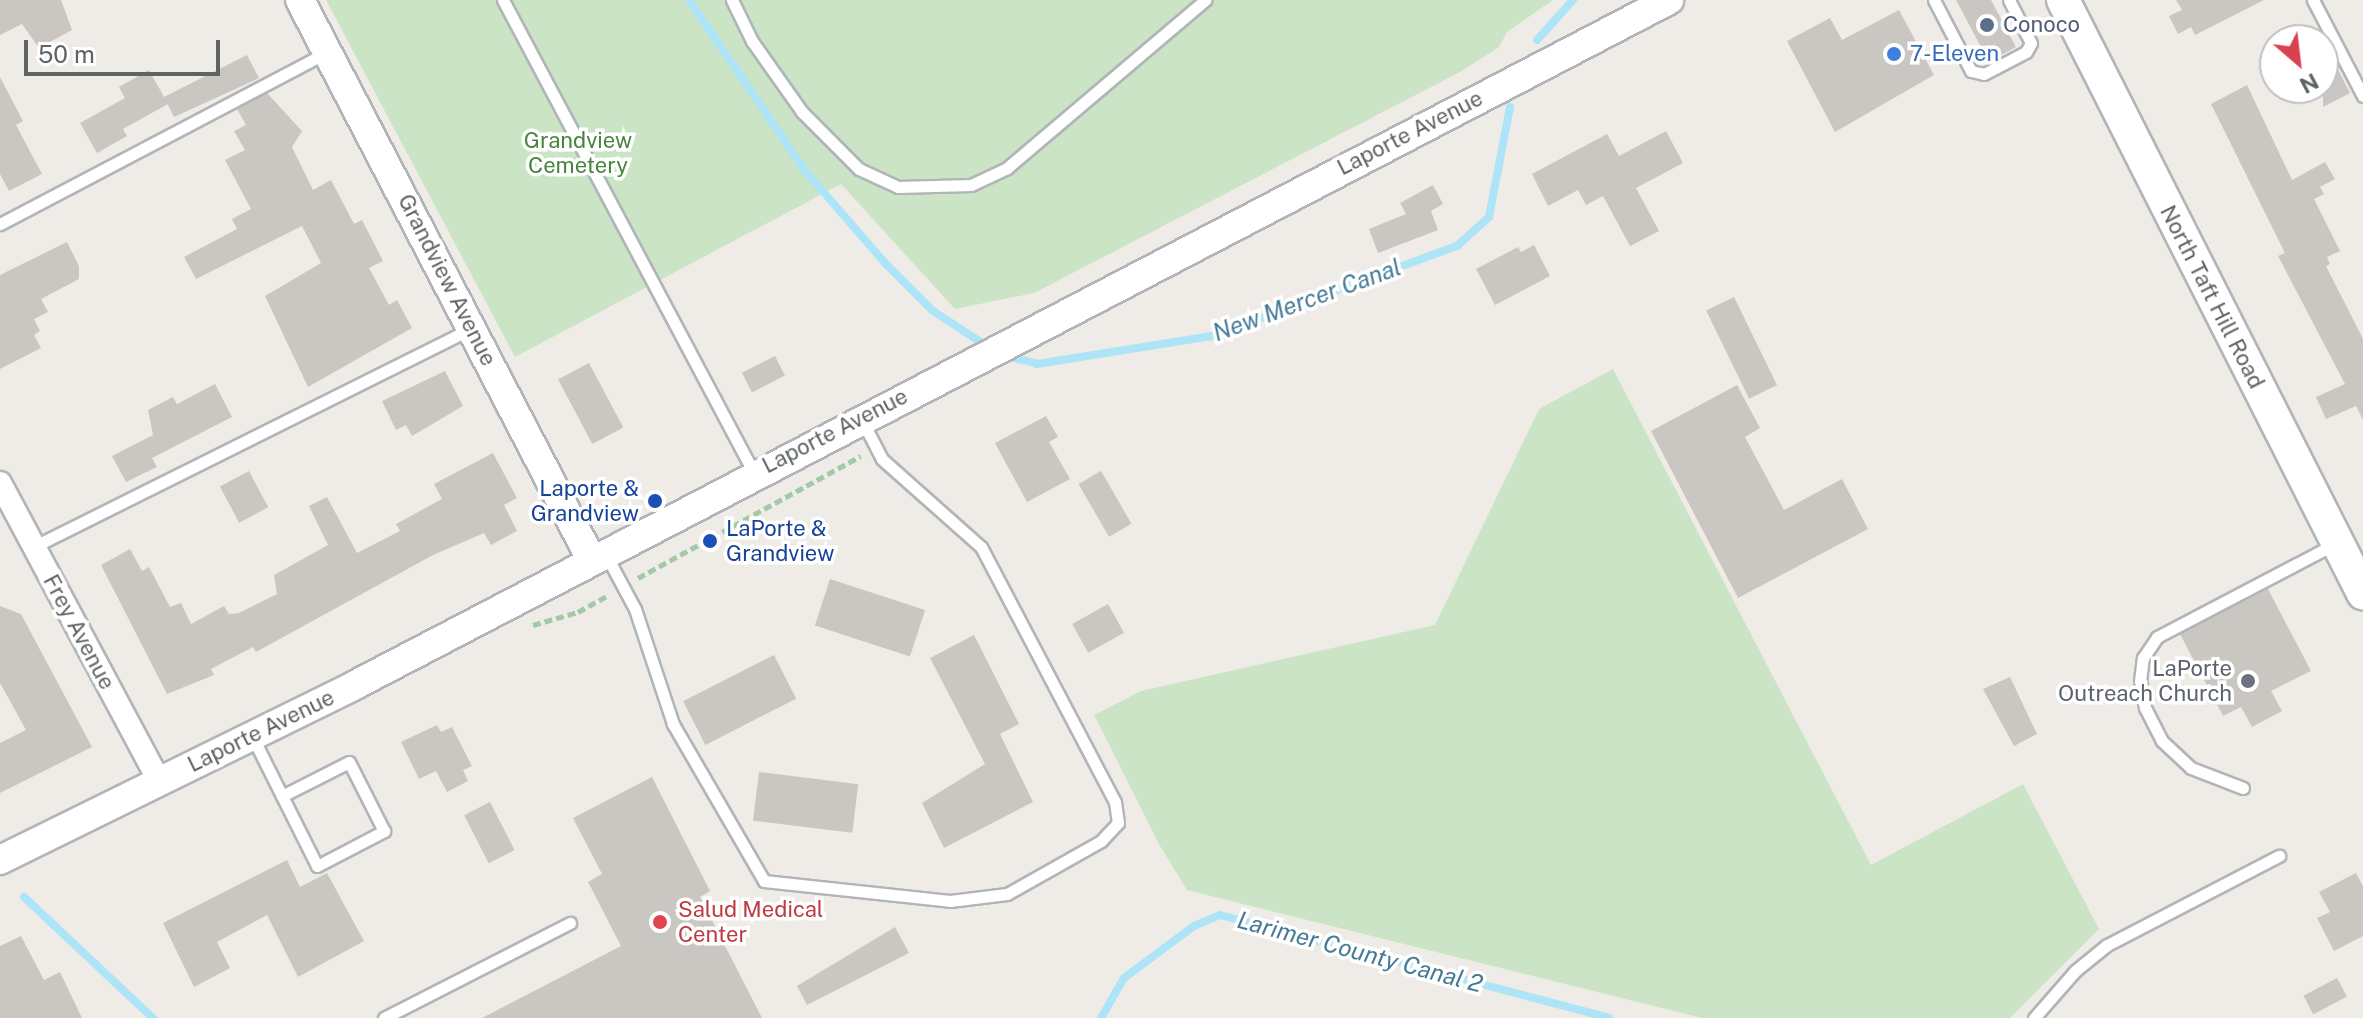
<!DOCTYPE html>
<html>
<head>
<meta charset="utf-8">
<style>
	body { margin:0 }
	#map { position:relative; width:2363px; height:1018px; overflow:hidden; background:#efece7; font-family:"Public Sans",sans-serif }
	div>[style] { position:absolute }
	.green>* { inset:0; background:#cbe4c5 }
	.stream>* { height:8px; margin:-4px; padding:0 4px; transform-origin:4px; border-radius:4px; background:#aee4f7 }
	.building>* { inset:0; background:#cac7c3; transform-origin:0 0 }
	.path>* { height:5px; margin-top:-2.5px; transform-origin:0; background:repeating-linear-gradient(90deg,#a2caa7 0 8px,transparent 0 12px) }
	.roads { filter:drop-shadow(2px 0 #b2b5b7) drop-shadow(-2px 0 #b2b5b7) drop-shadow(0 2px #b2b5b7) drop-shadow(0 -2px #b2b5b7) }
	.service>* { height:11px; margin:-5.5px; padding:0 5.5px; transform-origin:5.5px; border-radius:5.5px; background:#fff }
	.minor>* { height:22px; margin:-11px; padding:0 11px; transform-origin:11px; border-radius:11px; background:#fff }
	.tertiary>* { height:28px; margin:-14px; padding:0 14px; transform-origin:14px; border-radius:14px; background:#fff }
	.secondary>* { height:32px; margin:-16px; padding:0 16px; transform-origin:16px; border-radius:16px; background:#fff }
	.dots>* { width:22px; height:22px; translate:-50% -50%; box-sizing:border-box; border:4px solid #fff; border-radius:50% }
	span { translate:-50% -50%; white-space:nowrap; text-align:center; line-height:1.15; -webkit-text-stroke:7px #fff; paint-order:stroke }
	.service-label { font-size:22px; color:#4e5e75 }
	.left { translate:0 -50%; text-align:left }
	.shop-label { font-size:22px; color:#366cbe }
	.street-label { font-size:22px; color:#5e6365 }
	.park-label { font-size:22px; color:#47843e }
	.transit-label { font-size:22px; color:#164399 }
	.right { translate:-100% -50%; text-align:right }
	.worship-label { font-size:22px; color:#5b616d }
	.health-label { font-size:22px; color:#be3a42 }
	.water-label { font-size:24px; color:#457b97; font-style:italic }
	.north { position:absolute; left:2259px; top:24px; width:80px; height:80px; box-sizing:border-box; background:#fff; border:2px solid #bfc1c1; border-radius:50%; rotate:152deg; font-size:22px; font-weight:700; line-height:32px; text-align:center; color:#5e6365 }
	.north::after { content:''; display:block; margin:auto; width:28px; height:36px; background:#da4150; clip-path:polygon(50% 0,100% 100%,50% 72%,0 100%) }
	.scale { position:absolute; left:24px; top:40px; width:196px; height:36px; box-sizing:border-box; border:4px solid #5e6365; border-top:0; padding-left:10px; font-size:24px; line-height:28px; white-space:nowrap; color:#5e6365; -webkit-text-stroke:6px #fff; paint-order:stroke }
</style>
</head>
<body>
<div id="map">
	<div class="green">
		<div style="clip-path:polygon(326px 0,1553px 0,1507px 32px,1499px 47px,1460px 72px,1034px 293px,955px 309px,841px 184px,515px 357px)"></div>
		<div style="clip-path:polygon(1613px 369px,1871px 865px,2023px 784px,2099px 929px,2010px 1018px,1702px 1018px,1187px 890px,1160px 846px,1094px 715px,1141px 691px,1435px 625px,1539px 409px)"></div>
	</div>
	<div class="stream">
		<div style="left:689px;top:0;width:208px;rotate:55.8deg"></div>
		<div style="left:806px;top:172px;width:121px;rotate:49deg"></div>
		<div style="left:885px;top:263px;width:68px;rotate:45deg"></div>
		<div style="left:933px;top:311px;width:68px;rotate:33deg"></div>
		<div style="left:1537px;top:40px;width:54px;rotate:-48deg"></div>
		<div style="left:1002px;top:355px;width:36px;rotate:14deg"></div>
		<div style="left:1037px;top:364px;width:177px;rotate:-9.1deg"></div>
		<div style="left:1212px;top:336px;width:261px;rotate:-20.2deg"></div>
		<div style="left:1457px;top:246px;width:43px;rotate:-42.2deg"></div>
		<div style="left:1489px;top:217px;width:112px;rotate:-79.2deg"></div>
		<div style="left:24px;top:897px;width:177px;rotate:43.2deg"></div>
		<div style="left:1101px;top:1018px;width:46px;rotate:-60.1deg"></div>
		<div style="left:1124px;top:978px;width:87px;rotate:-36.6deg"></div>
		<div style="left:1194px;top:926px;width:28px;rotate:-23deg"></div>
		<div style="left:1220px;top:915px;width:402px;rotate:14.8deg"></div>
	</div>
	<div class="building">
		<div style="clip-path:polygon(0 0,61px 0,72px 30px,39px 48px,22px 24px,0 35px)"></div>
		<div style="clip-path:polygon(1956px 0,1991px 0,2016px 47px,1989px 62px)"></div>
		<div style="clip-path:polygon(2176px 0,2264px 0,2195px 35px,2191px 27px,2178px 34px,2169px 16px,2182px 10px)"></div>
		<div style="clip-path:polygon(1899px 10px,1934px 75px,1835px 132px,1787px 41px,1830px 18px,1842px 40px)"></div>
		<div style="clip-path:polygon(2323px 40px,2350px 93px,2323px 107px)"></div>
		<div style="clip-path:polygon(247px 55px,259px 78px,174px 117px,164px 97px)"></div>
		<div style="clip-path:polygon(149px 70px,168px 104px,123px 129px,127px 136px,97px 153px,80px 123px,125px 98px,119px 87px)"></div>
		<div style="clip-path:polygon(0 77px,23px 121px,16px 125px,42px 174px,9px 191px,0 174px)"></div>
		<div style="clip-path:polygon(2247px 85px,2292px 180px,2325px 162px,2335px 179px,2320px 187px,2324px 194px,2314px 199px,2340px 251px,2327px 257px,2330px 264px,2326px 266px,2363px 339px,2363px 420px,2356px 406px,2326px 419px,2316px 397px,2345px 384px,2278px 256px,2285px 253px,2211px 104px)"></div>
		<div style="clip-path:polygon(267px 93px,302px 131px,292px 147px,313px 190px,331px 180px,354px 224px,362px 220px,383px 261px,369px 268px,389px 305px,397px 300px,412px 328px,308px 387px,265px 296px,321px 263px,302px 226px,196px 279px,184px 257px,237px 229px,232px 219px,251px 209px,225px 160px,245px 150px,234px 131px,246px 125px,237px 109px)"></div>
		<div style="clip-path:polygon(1666px 131px,1683px 163px,1636px 188px,1659px 231px,1630px 246px,1603px 196px,1586px 205px,1578px 190px,1548px 206px,1532px 174px,1607px 134px,1619px 156px)"></div>
		<div style="clip-path:polygon(1433px 185px,1443px 204px,1431px 211px,1438px 230px,1378px 253px,1369px 229px,1406px 214px,1400px 203px)"></div>
		<div style="clip-path:polygon(67px 242px,79px 266px,79px 279px,41px 299px,48px 312px,34px 319px,40px 331px,34px 335px,41px 348px,0 369px,0 275px)"></div>
		<div style="clip-path:polygon(1534px 245px,1550px 276px,1495px 305px,1476px 269px,1518px 247px,1521px 252px)"></div>
		<div style="left:1734px;top:297px;width:98px;height:31px;rotate:64deg"></div>
		<div style="left:775px;top:356px;width:22px;height:37px;rotate:63deg"></div>
		<div style="left:589px;top:363px;width:73px;height:35px;rotate:62deg"></div>
		<div style="clip-path:polygon(445px 371px,463px 406px,412px 436px,406px 425px,396px 430px,382px 401px)"></div>
		<div style="clip-path:polygon(215px 384px,232px 417px,152px 458px,157px 467px,126px 482px,112px 456px,153px 435px,148px 410px,173px 397px,177px 404px)"></div>
		<div style="clip-path:polygon(1737px 385px,1760px 428px,1745px 437px,1784px 510px,1842px 479px,1868px 529px,1738px 598px,1651px 431px)"></div>
		<div style="clip-path:polygon(1046px 416px,1058px 437px,1049px 442px,1070px 479px,1027px 502px,995px 443px)"></div>
		<div style="clip-path:polygon(493px 453px,517px 498px,504px 505px,517px 531px,491px 545px,484px 533px,433px 555px,256px 652px,253px 647px,211px 669px,214px 675px,167px 694px,101px 565px,130px 549px,142px 571px,149px 567px,170px 607px,181px 603px,191px 624px,224px 606px,229px 614px,239px 613px,277px 594px,274px 575px,328px 545px,309px 506px,327px 497px,357px 553px,400px 531px,396px 524px,442px 499px,434px 484px)"></div>
		<div style="left:249px;top:471px;width:41px;height:33px;rotate:62deg"></div>
		<div style="left:1101px;top:471px;width:61px;height:26px;rotate:60deg"></div>
		<div style="left:830px;top:579px;width:100px;height:49px;rotate:18deg"></div>
		<div style="clip-path:polygon(2268px 589px,2311px 671px,2271px 691px,2282px 711px,2252px 727px,2241px 707px,2223px 716px,2180px 634px)"></div>
		<div style="left:1108px;top:604px;width:33px;height:41px;rotate:61deg"></div>
		<div style="clip-path:polygon(0 606px,21px 614px,92px 747px,0 793px,0 743px,26px 730px,0 683px)"></div>
		<div style="clip-path:polygon(974px 635px,1019px 724px,1000px 734px,1033px 802px,944px 848px,922px 803px,985px 764px,930px 658px)"></div>
		<div style="left:774px;top:655px;width:49px;height:102px;rotate:63deg"></div>
		<div style="clip-path:polygon(2010px 677px,2037px 734px,2014px 746px,1983px 689px)"></div>
		<div style="clip-path:polygon(437px 725px,441px 732px,452px 727px,472px 766px,463px 770px,468px 781px,447px 792px,436px 771px,419px 779px,401px 742px)"></div>
		<div style="left:759px;top:772px;width:100px;height:49px;rotate:7deg"></div>
		<div style="clip-path:polygon(652px 777px,710px 891px,700px 897px,762px 1018px,482px 1018px,621px 946px,588px 882px,602px 874px,573px 818px)"></div>
		<div style="left:490px;top:802px;width:54px;height:29px;rotate:63deg"></div>
		<div style="clip-path:polygon(287px 860px,300px 887px,327px 873px,364px 941px,298px 977px,267px 915px,217px 942px,230px 968px,194px 987px,163px 923px)"></div>
		<div style="clip-path:polygon(2356px 873px,2363px 886px,2363px 936px,2334px 951px,2317px 918px,2330px 912px,2319px 892px)"></div>
		<div style="clip-path:polygon(895px 927px,909px 953px,807px 1005px,797px 986px)"></div>
		<div style="clip-path:polygon(21px 936px,44px 980px,60px 972px,82px 1018px,0 1018px,0 946px)"></div>
		<div style="left:2337px;top:978px;width:21px;height:38px;rotate:62deg"></div>
	</div>
	<div class="path">
		<div style="left:638px;top:578px;width:254px;rotate:-28.7deg"></div>
		<div style="left:533px;top:625px;width:47px;rotate:-16.1deg"></div>
		<div style="left:578px;top:612px;width:35px;rotate:-29deg"></div>
	</div>
	<div class="roads">
		<div class="service">
			<div style="left:503px;top:0;width:535px;rotate:62.05deg"></div>
			<div style="left:732px;top:0;width:46px;rotate:64deg"></div>
			<div style="left:752px;top:41px;width:87px;rotate:54.8deg"></div>
			<div style="left:802px;top:112px;width:81px;rotate:45deg"></div>
			<div style="left:859px;top:169px;width:43px;rotate:24.8deg"></div>
			<div style="left:898px;top:187px;width:73px;rotate:-1.6deg"></div>
			<div style="left:971px;top:185px;width:40px;rotate:-25deg"></div>
			<div style="left:1007px;top:168px;width:260px;rotate:-40.3deg"></div>
			<div style="left:1934px;top:0;width:80px;rotate:62.5deg"></div>
			<div style="left:1971px;top:71px;width:13px;rotate:13deg"></div>
			<div style="left:1984px;top:74px;width:47px;rotate:-27.6deg"></div>
			<div style="left:2026px;top:52px;width:10px;rotate:-61deg"></div>
			<div style="left:2031px;top:43px;width:48px;rotate:-117.1deg"></div>
			<div style="left:2313px;top:0;width:108px;rotate:62.5deg"></div>
			<div style="left:0;top:224px;width:369px;rotate:-27.7deg"></div>
			<div style="left:33px;top:547px;width:487px;rotate:-26.5deg"></div>
			<div style="left:606px;top:555px;width:61px;rotate:61.8deg"></div>
			<div style="left:635px;top:609px;width:121px;rotate:71.7deg"></div>
			<div style="left:673px;top:724px;width:181px;rotate:59.9deg"></div>
			<div style="left:764px;top:881px;width:187px;rotate:6.1deg"></div>
			<div style="left:950px;top:901px;width:57px;rotate:-7deg"></div>
			<div style="left:1007px;top:894px;width:108px;rotate:-29.4deg"></div>
			<div style="left:1101px;top:841px;width:25px;rotate:-47deg"></div>
			<div style="left:1118px;top:823px;width:21px;rotate:-98deg"></div>
			<div style="left:1115px;top:802px;width:288px;rotate:-117.7deg"></div>
			<div style="left:981px;top:547px;width:132px;rotate:-138.4deg"></div>
			<div style="left:882px;top:459px;width:42px;rotate:-117.2deg"></div>
			<div style="left:253px;top:738px;width:143px;rotate:63.4deg"></div>
			<div style="left:317px;top:866px;width:76px;rotate:-27.6deg"></div>
			<div style="left:384px;top:831px;width:77px;rotate:-116.9deg"></div>
			<div style="left:349px;top:762px;width:75px;rotate:153.1deg"></div>
			<div style="left:2243px;top:788px;width:56px;rotate:-159deg"></div>
			<div style="left:2191px;top:768px;width:40px;rotate:-137deg"></div>
			<div style="left:2162px;top:741px;width:37px;rotate:-117deg"></div>
			<div style="left:2145px;top:708px;width:27px;rotate:-100deg"></div>
			<div style="left:2140px;top:681px;width:23px;rotate:-83deg"></div>
			<div style="left:2143px;top:658px;width:25px;rotate:-56deg"></div>
			<div style="left:2157px;top:637px;width:203px;rotate:-27.6deg"></div>
			<div style="left:384px;top:1018px;width:209px;rotate:-27.1deg"></div>
			<div style="left:2034px;top:1018px;width:62px;rotate:-48.9deg"></div>
			<div style="left:2075px;top:971px;width:41px;rotate:-39.1deg"></div>
			<div style="left:2107px;top:945px;width:194px;rotate:-27.4deg"></div>
		</div>
		<div class="minor">
			<div style="left:0;top:483px;width:338px;rotate:61.9deg"></div>
		</div>
		<div class="tertiary">
			<div style="left:300px;top:0;width:632px;rotate:62.5deg"></div>
			<div style="left:0;top:860px;width:396px;rotate:-26.2deg"></div>
			<div style="left:355px;top:685px;width:1482px;rotate:-27.53deg"></div>
		</div>
		<div class="secondary">
			<div style="left:2063px;top:0;width:665px;rotate:63.17deg"></div>
		</div>
	</div>
	<div class="dots">
		<div style="left:1987px;top:25px;background:#5c6f8a"></div>
		<div style="left:1894px;top:54px;background:#3f7fe0"></div>
		<div style="left:655px;top:501px;background:#1a4fb4"></div>
		<div style="left:710px;top:541px;background:#1a4fb4"></div>
		<div style="left:2248px;top:681px;background:#6b7280"></div>
		<div style="left:660px;top:922px;background:#e0444e"></div>
	</div>
	<div class="service-label">
		<span class="left" style="left:2003px;top:25px">Conoco</span>
	</div>
	<div class="shop-label">
		<span class="left" style="left:1910px;top:54px">7-Eleven</span>
	</div>
	<div class="street-label">
		<span style="left:1410px;top:133px;rotate:-27deg">Laporte Avenue</span>
		<span style="left:447px;top:280px;rotate:63deg">Grandview Avenue</span>
		<span style="left:2212px;top:297px;rotate:63deg">North Taft Hill Road</span>
		<span style="left:835px;top:431px;rotate:-27deg">Laporte Avenue</span>
		<span style="left:79px;top:632px;rotate:62deg">Frey Avenue</span>
		<span style="left:261px;top:731px;rotate:-26deg">Laporte Avenue</span>
	</div>
	<div class="park-label">
		<span style="left:578px;top:153px">Grandview<br>Cemetery</span>
	</div>
	<div class="transit-label">
		<span class="right" style="left:639px;top:501px">Laporte &amp;<br>Grandview</span>
		<span class="left" style="left:726px;top:541px">LaPorte &amp;<br>Grandview</span>
	</div>
	<div class="worship-label">
		<span class="right" style="left:2232px;top:681px">LaPorte<br>Outreach Church</span>
	</div>
	<div class="health-label">
		<span class="left" style="left:678px;top:922px">Salud Medical<br>Center</span>
	</div>
	<div class="water-label">
		<span style="left:1307px;top:300px;rotate:-20deg">New Mercer Canal</span>
		<span style="left:1360px;top:952px;rotate:15deg">Larimer County Canal 2</span>
	</div>
	<div class="north">N</div>
	<div class="scale">50 m</div>
</div>
</body>
</html>
